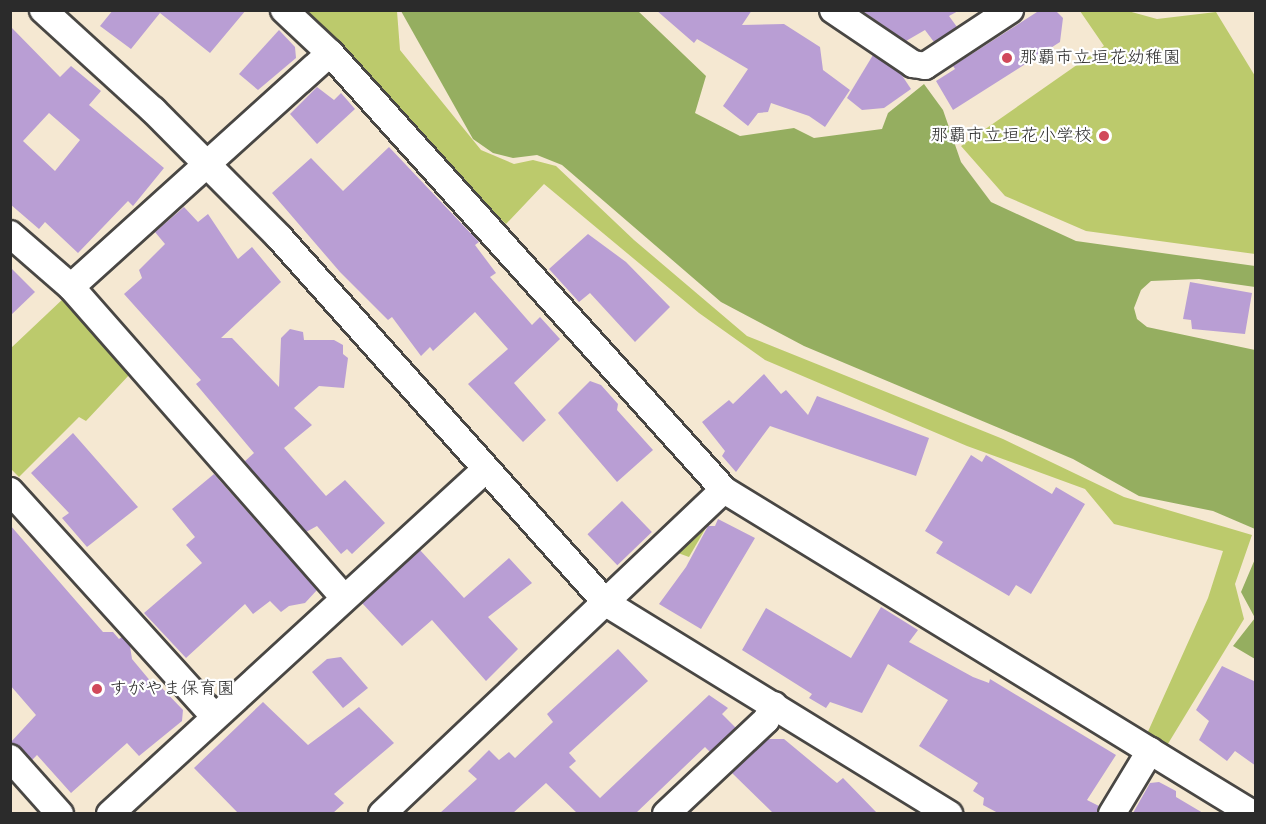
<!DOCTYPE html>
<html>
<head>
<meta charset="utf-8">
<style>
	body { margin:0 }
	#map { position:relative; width:1266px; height:824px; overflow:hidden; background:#f5e8d2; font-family:"Balsamiq Sans","Klee One",sans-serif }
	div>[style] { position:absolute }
	.green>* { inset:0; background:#bcca6c }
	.forest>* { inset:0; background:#95ae60 }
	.building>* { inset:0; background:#b99ed4; transform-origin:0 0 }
	.roads { filter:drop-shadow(2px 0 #494744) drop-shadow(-2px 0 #494744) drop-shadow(0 2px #494744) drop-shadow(0 -2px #494744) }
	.minor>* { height:26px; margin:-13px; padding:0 13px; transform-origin:13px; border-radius:13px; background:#fff }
	.dots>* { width:16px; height:16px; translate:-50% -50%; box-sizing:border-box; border:3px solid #fff; border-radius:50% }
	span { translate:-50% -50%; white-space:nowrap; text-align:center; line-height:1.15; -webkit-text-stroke:4.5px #fff; paint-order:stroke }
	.poi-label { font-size:18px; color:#2b2b2b }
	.left { translate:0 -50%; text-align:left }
	.right { translate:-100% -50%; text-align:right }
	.frame { position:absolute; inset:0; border:12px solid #2b2b2b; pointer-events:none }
</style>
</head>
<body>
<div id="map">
	<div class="green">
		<div style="clip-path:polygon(274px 11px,397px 11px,400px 50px,481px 150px,514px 164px,533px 160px,556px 166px,634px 240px,747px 336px,1003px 439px,1124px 497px,1252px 535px,1235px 584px,1244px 619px,1166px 747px,1146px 736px,1208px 598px,1223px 551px,1114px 524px,1085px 489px,967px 446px,765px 360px,699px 313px,544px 184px,506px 224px)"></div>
		<div style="clip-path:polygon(1080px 11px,1128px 11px,1157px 19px,1216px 12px,1255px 76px,1255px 254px,1086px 231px,1005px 196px,961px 146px,1104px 46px)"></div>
		<div style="clip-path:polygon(65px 297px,130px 374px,86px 421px,79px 417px,19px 477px,11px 469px,11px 348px)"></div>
		<div style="clip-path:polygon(707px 526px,689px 557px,678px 553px)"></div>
	</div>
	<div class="forest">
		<div style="clip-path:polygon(401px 11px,638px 11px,706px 76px,695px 113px,740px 136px,794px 128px,814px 138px,882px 129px,888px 113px,924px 84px,943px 110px,961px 162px,991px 202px,1076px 241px,1255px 266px,1255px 287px,1199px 279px,1151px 281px,1141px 290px,1134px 308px,1137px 319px,1147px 327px,1255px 350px,1255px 529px,1213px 511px,1139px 496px,1073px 459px,804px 346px,721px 302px,562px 165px,537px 155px,513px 158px,493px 153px,473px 139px)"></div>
		<div style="clip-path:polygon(1255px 559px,1255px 659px,1233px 646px,1255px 618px,1241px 592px)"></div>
	</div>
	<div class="building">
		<div style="clip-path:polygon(113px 10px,246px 10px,210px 53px,160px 13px,131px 49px,100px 26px)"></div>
		<div style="clip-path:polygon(656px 10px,752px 10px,742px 25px,784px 24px,820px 47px,823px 70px,850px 90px,825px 127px,809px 116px,771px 103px,768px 112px,758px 113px,748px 126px,723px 106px,748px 69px,697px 39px,694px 43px)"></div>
		<div style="clip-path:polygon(861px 10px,960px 10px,949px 16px,957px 27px,934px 42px,925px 30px,906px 41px)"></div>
		<div style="clip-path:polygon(1055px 10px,1063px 18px,1060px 42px,953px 110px,936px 81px,955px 69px,953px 66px,1037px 12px)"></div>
		<div style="clip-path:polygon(evenodd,10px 26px,60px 77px,71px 66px,101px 91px,89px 105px,164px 168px,133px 206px,128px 201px,78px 253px,45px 222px,39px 229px,10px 204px,10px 26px,49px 113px,80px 140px,55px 171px,23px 141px,49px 113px)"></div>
		<div style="clip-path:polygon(279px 30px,295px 47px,296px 58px,258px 90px,239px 74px)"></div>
		<div style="clip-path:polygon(873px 55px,901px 74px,911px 89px,884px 108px,862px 110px,847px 98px)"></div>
		<div style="clip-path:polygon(317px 87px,334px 100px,341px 93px,355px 109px,317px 144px,290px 114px)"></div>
		<div style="clip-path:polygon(389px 147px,479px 242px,475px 245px,496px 273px,490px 277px,532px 325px,540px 317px,560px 339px,514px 383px,546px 420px,523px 442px,468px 384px,508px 349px,475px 312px,433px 351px,430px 347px,421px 356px,392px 317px,388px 320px,340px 272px,272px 193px,311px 158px,343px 191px)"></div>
		<div style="clip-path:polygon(184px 207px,198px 222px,208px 214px,238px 259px,252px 247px,281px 282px,221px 338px,232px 338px,279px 387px,281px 338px,290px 329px,303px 332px,304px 340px,334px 340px,343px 345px,343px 354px,348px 358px,344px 388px,319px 386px,294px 408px,312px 425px,284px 448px,326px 496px,345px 480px,385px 523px,352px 554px,347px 549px,341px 554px,317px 526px,306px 532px,244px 462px,254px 453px,196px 384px,201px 380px,124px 294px,142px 278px,139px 270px,165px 244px,155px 232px)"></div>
		<div style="clip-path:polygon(588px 234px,626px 262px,670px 307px,635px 342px,590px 293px,579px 302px,549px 269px)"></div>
		<div style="clip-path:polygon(10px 267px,35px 292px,10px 316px)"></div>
		<div style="clip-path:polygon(1190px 282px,1252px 293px,1245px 334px,1192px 329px,1191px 320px,1183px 319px)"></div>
		<div style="clip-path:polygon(764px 374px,781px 394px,786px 390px,808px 415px,817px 396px,929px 438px,916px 476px,770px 426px,736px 472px,722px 456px,725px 451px,702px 422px,729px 400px,733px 404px)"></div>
		<div style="clip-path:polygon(590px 381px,601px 385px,618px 404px,617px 410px,653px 450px,617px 482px,558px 413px)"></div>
		<div style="clip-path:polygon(73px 433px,138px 507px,87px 547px,62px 518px,69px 513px,31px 473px)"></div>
		<div style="clip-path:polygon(971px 455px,982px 462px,986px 455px,1052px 494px,1056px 487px,1085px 504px,1031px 594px,1016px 585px,1009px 596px,936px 553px,943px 542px,925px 531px)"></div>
		<div style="clip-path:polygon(214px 474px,317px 590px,305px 603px,289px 606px,281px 612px,270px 601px,253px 614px,245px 604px,186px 658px,144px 613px,202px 563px,186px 545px,195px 537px,172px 509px)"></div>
		<div style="left:622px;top:501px;width:43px;height:48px;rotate:46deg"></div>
		<div style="clip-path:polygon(718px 519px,755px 538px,701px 629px,659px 604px,686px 567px,708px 526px,715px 526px)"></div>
		<div style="clip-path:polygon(10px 525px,103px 632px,113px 632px,119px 639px,122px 637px,130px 646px,132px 659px,157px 689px,160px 686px,183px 710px,182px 721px,139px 756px,127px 743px,71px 793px,37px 755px,32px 760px,10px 743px,36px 715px,10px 685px)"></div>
		<div style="clip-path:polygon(420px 550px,464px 598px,509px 558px,532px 583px,488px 617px,518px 649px,486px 681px,432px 620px,402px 646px,362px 603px)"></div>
		<div style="clip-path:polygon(881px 607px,918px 630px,909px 642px,973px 677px,989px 683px,990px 679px,1116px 755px,1087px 800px,1099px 806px,1097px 813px,998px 813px,983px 805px,984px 798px,973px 791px,978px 783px,919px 746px,948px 700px,888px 664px,862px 713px,830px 702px,826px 708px,809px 698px,812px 694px,742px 650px,766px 608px,851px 658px)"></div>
		<div style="clip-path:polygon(618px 649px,648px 681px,569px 753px,576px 761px,569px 767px,600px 798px,709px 695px,728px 708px,722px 714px,736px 728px,710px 752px,705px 747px,636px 813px,577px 813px,546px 783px,513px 813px,440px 813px,477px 779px,468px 771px,489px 750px,499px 760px,509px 752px,515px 758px,553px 722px,547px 714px)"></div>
		<div style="clip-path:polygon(341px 657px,368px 688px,343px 708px,312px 672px,327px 659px)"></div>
		<div style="clip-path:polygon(1222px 666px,1256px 682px,1256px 766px,1235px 751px,1227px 761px,1199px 740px,1209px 721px,1196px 710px)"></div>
		<div style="clip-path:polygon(263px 702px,308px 745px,359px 707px,394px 743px,334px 794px,344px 803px,333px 813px,238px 813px,194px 768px)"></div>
		<div style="clip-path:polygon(768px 739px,784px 739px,837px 783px,843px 778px,877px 813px,773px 813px,732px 773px)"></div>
		<div style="clip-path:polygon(1159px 782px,1176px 791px,1176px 797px,1203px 813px,1133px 813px,1150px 783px)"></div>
	</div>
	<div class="roads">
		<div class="minor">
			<div style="left:43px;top:10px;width:149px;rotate:42.3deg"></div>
			<div style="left:153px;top:110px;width:179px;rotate:45.2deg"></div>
			<div style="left:279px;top:237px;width:491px;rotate:48.2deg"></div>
			<div style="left:606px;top:603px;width:403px;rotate:31.6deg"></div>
			<div style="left:284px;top:10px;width:63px;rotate:43.1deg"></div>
			<div style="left:330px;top:53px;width:588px;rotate:47.96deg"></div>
			<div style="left:724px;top:490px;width:620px;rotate:31.49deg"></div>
			<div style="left:833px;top:10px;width:97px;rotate:34deg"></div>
			<div style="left:913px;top:64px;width:12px;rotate:9deg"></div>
			<div style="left:925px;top:66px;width:102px;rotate:-33.4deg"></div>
			<div style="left:10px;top:234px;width:81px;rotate:41deg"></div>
			<div style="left:71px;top:287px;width:412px;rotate:48.7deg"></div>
			<div style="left:71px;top:287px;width:349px;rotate:-42.1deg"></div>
			<div style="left:10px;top:491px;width:304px;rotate:47.8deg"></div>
			<div style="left:10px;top:758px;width:75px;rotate:48.2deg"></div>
			<div style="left:110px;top:814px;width:510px;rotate:-42.54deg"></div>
			<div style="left:382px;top:814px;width:471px;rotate:-43.5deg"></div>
			<div style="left:666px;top:814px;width:137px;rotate:-43.2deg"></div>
			<div style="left:766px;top:720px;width:17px;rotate:-62deg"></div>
			<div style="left:1112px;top:814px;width:74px;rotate:-58.9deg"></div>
		</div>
	</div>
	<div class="dots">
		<div style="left:1007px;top:58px;background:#d1495b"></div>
		<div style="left:1104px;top:136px;background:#d1495b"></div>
		<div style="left:97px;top:689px;background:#d1495b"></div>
	</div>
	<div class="poi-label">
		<span class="left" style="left:1019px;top:58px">那覇市立垣花幼稚園</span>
		<span class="right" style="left:1092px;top:136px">那覇市立垣花小学校</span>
		<span class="left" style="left:109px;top:689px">すがやま保育園</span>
	</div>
	<div class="frame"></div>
</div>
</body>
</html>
